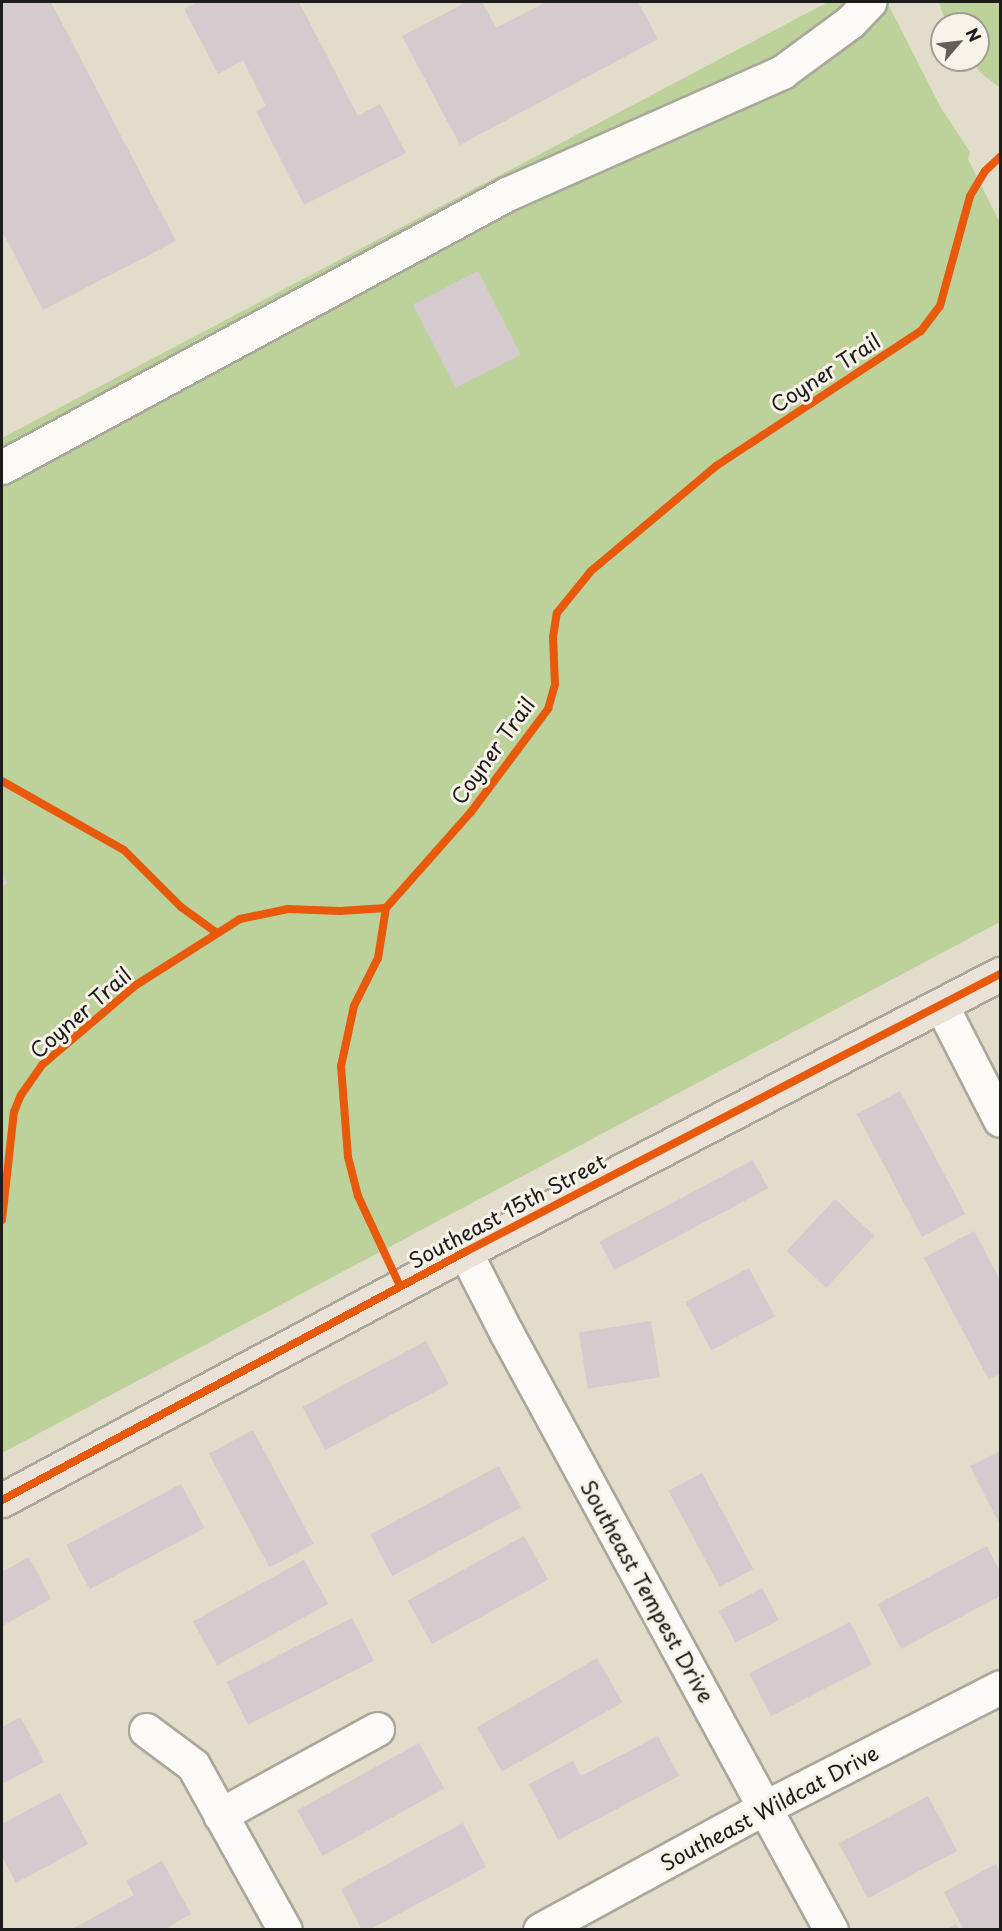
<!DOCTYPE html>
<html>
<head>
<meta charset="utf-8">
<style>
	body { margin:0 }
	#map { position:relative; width:1002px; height:1931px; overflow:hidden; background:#e2dcca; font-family:"Playpen Sans",sans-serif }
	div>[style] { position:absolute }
	.green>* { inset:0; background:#bdd19b }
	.building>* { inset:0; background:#d5cace; transform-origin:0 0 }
	.roads { filter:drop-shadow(2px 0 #aaa79b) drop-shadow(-2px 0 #aaa79b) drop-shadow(0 2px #aaa79b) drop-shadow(0 -2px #aaa79b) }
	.minor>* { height:33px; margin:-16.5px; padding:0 16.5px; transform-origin:16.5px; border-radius:16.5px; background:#fbfaf7 }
	.major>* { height:33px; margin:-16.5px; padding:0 16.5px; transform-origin:16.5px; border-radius:16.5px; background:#eae2d6 }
	.cycleway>* { height:8px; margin:-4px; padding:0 4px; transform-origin:4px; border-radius:4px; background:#e8590c }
	span { translate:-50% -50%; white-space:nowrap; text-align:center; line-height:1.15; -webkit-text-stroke:6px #f7f3e8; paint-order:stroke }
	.street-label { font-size:21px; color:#1c1c1c }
	.frame { position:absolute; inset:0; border:3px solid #1c1c1c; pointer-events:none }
	.north { position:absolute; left:930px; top:12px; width:60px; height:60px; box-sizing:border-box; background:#f7f3e8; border:2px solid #9f9d96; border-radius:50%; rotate:62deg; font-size:16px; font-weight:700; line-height:24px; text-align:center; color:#1c1c1c }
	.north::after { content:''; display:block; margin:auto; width:21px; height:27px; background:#615f59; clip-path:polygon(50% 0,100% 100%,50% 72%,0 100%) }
</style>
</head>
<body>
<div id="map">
	<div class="green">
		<div style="clip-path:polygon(828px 2px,887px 2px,941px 108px,970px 152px,968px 159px,1000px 223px,1000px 922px,2px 1453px,2px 438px)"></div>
		<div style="clip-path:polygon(939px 2px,1000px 2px,1000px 88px,982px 74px,970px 60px,978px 60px,978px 24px,946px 24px)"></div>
	</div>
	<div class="building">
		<div style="clip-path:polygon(4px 2px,51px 2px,176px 241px,43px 310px,2px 231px,2px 3px)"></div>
		<div style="clip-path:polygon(199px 2px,299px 2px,358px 116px,380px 104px,406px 153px,304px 205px,256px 111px,266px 106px,243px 60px,218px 74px,184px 9px)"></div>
		<div style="clip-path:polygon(467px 2px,482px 2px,496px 28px,546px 2px,638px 2px,658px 39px,460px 145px,402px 36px)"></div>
		<div style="left:478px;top:271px;width:94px;height:73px;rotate:63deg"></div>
		<div style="clip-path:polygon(2px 872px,8px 883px,2px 887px)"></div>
		<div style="left:900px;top:1091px;width:139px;height:49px;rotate:62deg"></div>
		<div style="left:753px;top:1160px;width:32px;height:174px;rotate:62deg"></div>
		<div style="left:835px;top:1199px;width:54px;height:71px;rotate:43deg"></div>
		<div style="clip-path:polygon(974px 1231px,1000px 1280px,1000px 1374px,989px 1380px,924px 1258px)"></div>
		<div style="left:749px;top:1268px;width:55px;height:72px;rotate:62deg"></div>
		<div style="left:651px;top:1321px;width:57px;height:73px;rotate:81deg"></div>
		<div style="left:426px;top:1341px;width:49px;height:140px;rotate:62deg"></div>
		<div style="left:253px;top:1430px;width:129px;height:50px;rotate:62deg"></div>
		<div style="clip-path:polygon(1000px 1451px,1000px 1525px,970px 1466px)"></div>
		<div style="left:499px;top:1466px;width:47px;height:146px;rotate:62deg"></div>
		<div style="left:702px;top:1473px;width:109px;height:38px;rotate:62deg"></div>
		<div style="left:181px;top:1484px;width:50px;height:130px;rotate:62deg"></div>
		<div style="left:524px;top:1536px;width:50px;height:133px;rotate:61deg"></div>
		<div style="clip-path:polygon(987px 1546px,1000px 1572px,1000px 1596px,901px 1649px,878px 1604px)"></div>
		<div style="clip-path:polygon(29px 1557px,51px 1599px,2px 1626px,2px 1572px)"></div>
		<div style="left:304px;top:1560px;width:50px;height:127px;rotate:61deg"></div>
		<div style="left:762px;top:1588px;width:36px;height:49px;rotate:62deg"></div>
		<div style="left:352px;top:1618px;width:48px;height:141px;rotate:63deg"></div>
		<div style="left:850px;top:1622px;width:48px;height:113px;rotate:63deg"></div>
		<div style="left:597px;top:1658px;width:51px;height:139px;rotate:60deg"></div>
		<div style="clip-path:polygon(21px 1717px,44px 1762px,2px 1784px,2px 1727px)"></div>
		<div style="clip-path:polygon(658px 1736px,679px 1776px,558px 1840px,529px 1784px,573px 1761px,581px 1776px)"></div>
		<div style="left:419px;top:1743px;width:52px;height:139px;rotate:61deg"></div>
		<div style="clip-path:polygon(60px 1793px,88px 1844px,16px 1883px,2px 1856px,2px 1824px)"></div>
		<div style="left:928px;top:1796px;width:62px;height:101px;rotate:62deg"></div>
		<div style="clip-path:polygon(463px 1823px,486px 1867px,369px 1930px,362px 1930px,341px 1889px)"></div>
		<div style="clip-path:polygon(162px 1861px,191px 1914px,163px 1930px,70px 1930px,134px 1895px,126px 1881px)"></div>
		<div style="clip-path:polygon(996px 1864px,1000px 1873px,1000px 1930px,964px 1930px,944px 1892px)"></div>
		<div style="clip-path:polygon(956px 1924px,960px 1930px,945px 1930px)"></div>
	</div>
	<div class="roads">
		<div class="minor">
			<div style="left:2px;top:467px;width:574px;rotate:-28.4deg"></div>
			<div style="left:507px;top:194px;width:301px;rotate:-23.9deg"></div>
			<div style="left:782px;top:72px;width:84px;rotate:-36.3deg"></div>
			<div style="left:850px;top:22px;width:28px;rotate:-46deg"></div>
			<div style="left:941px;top:1005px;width:129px;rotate:62.8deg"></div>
			<div style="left:465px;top:1252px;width:90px;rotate:62.9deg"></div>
			<div style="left:506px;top:1332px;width:681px;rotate:61.48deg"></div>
			<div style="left:146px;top:1730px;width:59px;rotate:36.7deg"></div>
			<div style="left:193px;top:1765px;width:189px;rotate:60.9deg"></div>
			<div style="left:220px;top:1815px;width:179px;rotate:-28.7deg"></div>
			<div style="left:540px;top:1930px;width:257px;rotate:-28.6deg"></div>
			<div style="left:766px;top:1807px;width:263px;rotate:-27.1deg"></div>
		</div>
		<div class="major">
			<div style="left:2px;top:1500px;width:525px;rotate:-28.18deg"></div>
			<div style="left:465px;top:1252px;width:603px;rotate:-27.46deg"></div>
		</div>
	</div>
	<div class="cycleway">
		<div style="left:2px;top:781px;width:140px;rotate:29.5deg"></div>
		<div style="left:124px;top:850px;width:81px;rotate:45deg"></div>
		<div style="left:181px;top:907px;width:44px;rotate:35.8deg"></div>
		<div style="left:386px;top:908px;width:51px;rotate:99.1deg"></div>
		<div style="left:378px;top:958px;width:54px;rotate:116.6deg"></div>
		<div style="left:354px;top:1006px;width:61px;rotate:102.2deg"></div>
		<div style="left:341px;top:1066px;width:91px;rotate:85.6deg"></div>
		<div style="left:348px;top:1157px;width:40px;rotate:75.6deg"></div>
		<div style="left:358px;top:1196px;width:99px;rotate:65deg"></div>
		<div style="left:2px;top:1220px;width:109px;rotate:-83.7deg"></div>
		<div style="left:14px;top:1112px;width:18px;rotate:-68deg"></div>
		<div style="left:21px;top:1095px;width:37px;rotate:-55deg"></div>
		<div style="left:42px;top:1065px;width:123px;rotate:-40.4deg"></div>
		<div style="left:136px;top:985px;width:123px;rotate:-32.4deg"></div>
		<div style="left:240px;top:919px;width:49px;rotate:-11.8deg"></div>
		<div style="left:288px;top:909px;width:52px;rotate:2.2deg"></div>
		<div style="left:340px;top:911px;width:46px;rotate:-3.7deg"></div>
		<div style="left:386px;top:908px;width:128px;rotate:-48.5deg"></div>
		<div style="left:471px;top:812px;width:129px;rotate:-53.2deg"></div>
		<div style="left:548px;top:709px;width:26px;rotate:-74deg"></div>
		<div style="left:555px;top:684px;width:47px;rotate:-92.4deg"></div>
		<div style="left:553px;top:637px;width:24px;rotate:-81deg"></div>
		<div style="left:557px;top:613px;width:54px;rotate:-51deg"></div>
		<div style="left:591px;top:571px;width:163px;rotate:-40deg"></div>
		<div style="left:716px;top:466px;width:245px;rotate:-33.4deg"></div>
		<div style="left:921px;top:331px;width:31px;rotate:-53deg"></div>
		<div style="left:940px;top:306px;width:114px;rotate:-74.7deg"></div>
		<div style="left:970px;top:196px;width:29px;rotate:-59deg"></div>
		<div style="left:985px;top:171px;width:21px;rotate:-43deg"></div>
		<div style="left:2px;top:1500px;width:525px;rotate:-28.18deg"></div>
		<div style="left:465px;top:1252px;width:603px;rotate:-27.46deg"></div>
	</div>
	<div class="street-label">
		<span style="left:825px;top:372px;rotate:-33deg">Coyner Trail</span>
		<span style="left:492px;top:750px;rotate:-54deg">Coyner Trail</span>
		<span style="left:80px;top:1012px;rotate:-41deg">Coyner Trail</span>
		<span style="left:507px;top:1210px;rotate:-28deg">Southeast 15th Street</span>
		<span style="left:648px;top:1591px;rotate:61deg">Southeast Tempest Drive</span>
		<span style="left:769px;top:1807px;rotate:-28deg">Southeast Wildcat Drive</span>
	</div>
	<div class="frame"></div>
	<div class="north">N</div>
</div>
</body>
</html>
